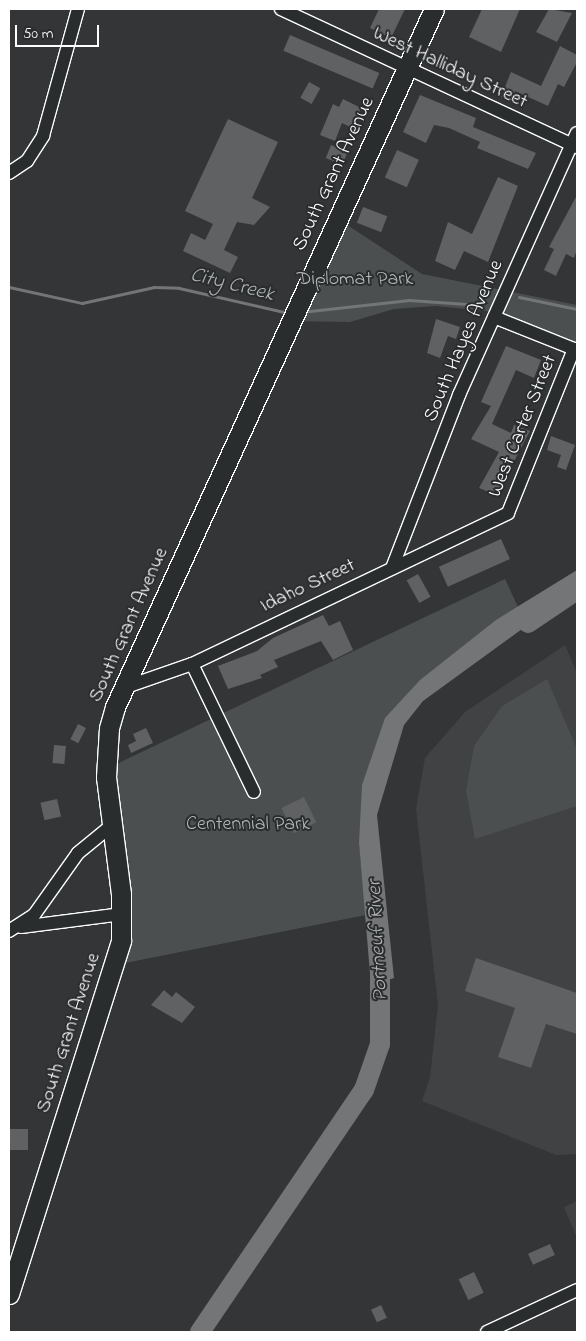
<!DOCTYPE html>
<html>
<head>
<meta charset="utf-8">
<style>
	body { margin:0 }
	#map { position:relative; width:586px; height:1341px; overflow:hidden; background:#333536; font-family:"Indie Flower",sans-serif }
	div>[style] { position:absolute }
	.built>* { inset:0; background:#404243 }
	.green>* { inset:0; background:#4c4f50 }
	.water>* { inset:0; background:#737576 }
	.stream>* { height:3px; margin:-1.5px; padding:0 1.5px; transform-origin:1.5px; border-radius:1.5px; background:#737576 }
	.river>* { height:20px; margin:-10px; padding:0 10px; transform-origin:10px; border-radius:10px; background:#737576 }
	.building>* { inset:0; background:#5f6162; transform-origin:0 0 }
	.roads { filter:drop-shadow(1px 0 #fff) drop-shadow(-1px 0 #fff) drop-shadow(0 1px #fff) drop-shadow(0 -1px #fff) }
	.street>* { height:12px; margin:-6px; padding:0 6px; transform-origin:6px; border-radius:6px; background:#2a2d2e }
	.secondary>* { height:19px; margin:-9.5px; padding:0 9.5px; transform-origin:9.5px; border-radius:9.5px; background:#2a2d2e }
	span { translate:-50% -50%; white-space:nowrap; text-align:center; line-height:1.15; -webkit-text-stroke:4px #2a2d2e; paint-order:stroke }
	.street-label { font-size:20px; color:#fff }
	.park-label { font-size:20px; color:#b7b9b9 }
	.water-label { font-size:21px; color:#b2b3b4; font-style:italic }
	.frame { position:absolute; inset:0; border:10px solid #fff; pointer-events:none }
	.scale { position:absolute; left:15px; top:25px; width:84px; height:22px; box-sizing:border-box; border:2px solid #fff; border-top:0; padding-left:6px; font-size:15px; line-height:18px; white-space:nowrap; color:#fff; -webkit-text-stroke:4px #2a2d2e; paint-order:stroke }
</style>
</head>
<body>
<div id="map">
	<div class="built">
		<div style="clip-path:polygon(565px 645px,577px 673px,577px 1154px,556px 1155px,422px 1101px,430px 1077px,438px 1005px,416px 809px,425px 758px,465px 712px)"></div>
		<div style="clip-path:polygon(577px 1201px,577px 1238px,564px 1207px)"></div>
	</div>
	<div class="green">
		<div style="clip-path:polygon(338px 219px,422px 274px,577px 305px,577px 346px,496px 312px,436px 306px,394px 309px,350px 322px,289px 321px)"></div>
		<div style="clip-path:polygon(505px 579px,518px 607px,420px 680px,359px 843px,366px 915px,115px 965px,106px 769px)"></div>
		<div style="clip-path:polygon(547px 679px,577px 749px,577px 806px,475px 839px,466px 791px,474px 746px,502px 706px)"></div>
	</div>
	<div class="water">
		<div style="clip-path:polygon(577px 570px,577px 589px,423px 701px,404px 725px,377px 815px,394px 978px,371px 985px,359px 843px,362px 785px,385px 718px,420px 680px,496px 620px)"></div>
	</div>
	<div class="stream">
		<div style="left:9px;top:287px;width:75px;rotate:12.4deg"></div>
		<div style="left:82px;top:303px;width:74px;rotate:-12.5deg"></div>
		<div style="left:154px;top:287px;width:25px;rotate:2deg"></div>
		<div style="left:179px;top:288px;width:112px;rotate:12.9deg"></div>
		<div style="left:519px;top:297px;width:59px;rotate:11.7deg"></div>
		<div style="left:301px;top:312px;width:109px;rotate:-6.3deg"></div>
		<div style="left:409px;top:300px;width:72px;rotate:4deg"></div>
	</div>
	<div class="river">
		<div style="left:528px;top:623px;width:59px;rotate:-34deg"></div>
		<div style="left:200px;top:1332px;width:292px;rotate:-55.9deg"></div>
		<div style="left:364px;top:1090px;width:49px;rotate:-70.8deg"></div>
		<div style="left:380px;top:1044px;width:89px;rotate:-90deg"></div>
	</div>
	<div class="building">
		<div style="clip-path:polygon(379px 9px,405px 9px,391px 38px,370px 28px)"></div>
		<div style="clip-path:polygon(482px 9px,520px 9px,501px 52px,469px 37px)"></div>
		<div style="clip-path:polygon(549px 9px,572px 13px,557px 42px,536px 32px)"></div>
		<div style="left:290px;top:35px;width:97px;height:17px;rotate:23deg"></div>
		<div style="clip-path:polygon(560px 46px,577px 55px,577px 62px,564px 87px,558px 84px,548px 106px,515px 91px,511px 101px,501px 97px,511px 72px,541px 86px)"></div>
		<div style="left:309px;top:82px;width:13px;height:18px;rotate:29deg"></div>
		<div style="clip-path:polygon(420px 95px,476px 118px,473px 127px,536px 153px,528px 169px,477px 148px,480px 142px,449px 128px,434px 125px,426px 143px,403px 132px)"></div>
		<div style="clip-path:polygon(343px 99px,361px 108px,352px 128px,342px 123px,335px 141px,320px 135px,333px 104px,339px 107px)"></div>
		<div style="clip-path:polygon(228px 119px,278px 142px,252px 198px,270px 207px,254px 225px,237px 222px,224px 250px,238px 257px,230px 273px,183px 251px,191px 233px,205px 240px,213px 224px,185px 211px)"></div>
		<div style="left:331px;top:145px;width:18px;height:14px;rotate:22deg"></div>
		<div style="left:397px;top:150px;width:24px;height:30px;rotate:24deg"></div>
		<div style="clip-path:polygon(498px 177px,518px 186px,488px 262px,464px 251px,455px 270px,435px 261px,448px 222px,472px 234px)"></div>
		<div style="clip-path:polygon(577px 195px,577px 250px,574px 258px,566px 254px,556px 276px,544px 270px,554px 249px,549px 247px)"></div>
		<div style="left:363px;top:207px;width:26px;height:17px;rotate:21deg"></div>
		<div style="clip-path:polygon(436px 319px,460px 327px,456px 339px,448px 336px,440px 358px,427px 353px)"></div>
		<div style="clip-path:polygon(506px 346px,541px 360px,534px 378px,516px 370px,492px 424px,511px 433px,514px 425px,530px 431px,496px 495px,479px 488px,499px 452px,471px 439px,491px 406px,481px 402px)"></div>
		<div style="clip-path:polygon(551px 436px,575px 445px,566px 470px,557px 467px,561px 455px,547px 450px)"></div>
		<div style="left:501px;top:539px;width:22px;height:68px;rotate:66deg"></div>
		<div style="left:418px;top:574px;width:26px;height:13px;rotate:61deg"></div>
		<div style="clip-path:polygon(323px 615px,329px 626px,340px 621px,353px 650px,333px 660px,321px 641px,274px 660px,278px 667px,260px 675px,262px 678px,228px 689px,218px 666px,257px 651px,273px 638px)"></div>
		<div style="left:78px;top:724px;width:9px;height:17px;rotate:27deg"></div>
		<div style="clip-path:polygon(146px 728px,153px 743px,131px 753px,128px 745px,136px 741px,133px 734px)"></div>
		<div style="left:54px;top:745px;width:12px;height:18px;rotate:5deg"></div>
		<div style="left:304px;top:797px;width:28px;height:25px;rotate:64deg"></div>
		<div style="left:57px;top:799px;width:18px;height:17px;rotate:77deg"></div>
		<div style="clip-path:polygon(476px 958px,577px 993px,577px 1034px,546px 1024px,531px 1068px,498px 1057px,515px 1008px,465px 991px)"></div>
		<div style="clip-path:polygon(164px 990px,172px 997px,176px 992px,195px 1007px,182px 1023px,151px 1005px)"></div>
		<div style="left:28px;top:1129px;width:21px;height:19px;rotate:90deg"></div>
		<div style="left:550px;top:1244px;width:12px;height:24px;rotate:66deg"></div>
		<div style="left:474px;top:1272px;width:23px;height:17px;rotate:65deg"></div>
		<div style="left:381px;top:1305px;width:14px;height:11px;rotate:65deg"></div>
	</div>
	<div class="roads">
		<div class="street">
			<div style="left:281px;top:9px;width:327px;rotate:25deg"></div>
			<div style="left:9px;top:173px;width:22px;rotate:-34deg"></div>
			<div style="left:27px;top:161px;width:30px;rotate:-57deg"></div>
			<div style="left:43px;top:136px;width:132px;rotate:-74.6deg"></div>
			<div style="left:392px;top:568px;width:186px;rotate:-68.8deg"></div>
			<div style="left:459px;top:395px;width:287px;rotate:-65.8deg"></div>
			<div style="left:192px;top:664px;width:142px;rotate:64.2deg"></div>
			<div style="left:123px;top:688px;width:73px;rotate:-19.2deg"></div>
			<div style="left:192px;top:664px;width:350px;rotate:-25.5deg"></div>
			<div style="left:508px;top:513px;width:177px;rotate:-68.1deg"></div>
			<div style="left:574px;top:349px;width:86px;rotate:-158.2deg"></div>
			<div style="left:21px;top:927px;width:102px;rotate:-7.3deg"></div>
			<div style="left:9px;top:931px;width:30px;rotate:-33deg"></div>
			<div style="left:34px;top:915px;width:76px;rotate:-54.6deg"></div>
			<div style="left:78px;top:853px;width:43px;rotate:-39.3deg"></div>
			<div style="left:487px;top:1332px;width:99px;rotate:-25deg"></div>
		</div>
		<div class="secondary">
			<div style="left:9px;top:1294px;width:371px;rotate:-72.4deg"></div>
			<div style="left:121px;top:940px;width:46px;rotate:-90deg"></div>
			<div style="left:121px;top:894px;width:118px;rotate:-97.3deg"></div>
			<div style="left:106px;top:777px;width:49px;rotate:-86.5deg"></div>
			<div style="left:109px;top:728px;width:22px;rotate:-74deg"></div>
			<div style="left:115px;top:707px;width:767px;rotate:-65.44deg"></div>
		</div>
	</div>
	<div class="street-label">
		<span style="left:450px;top:68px;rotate:25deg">West Halliday Street</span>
		<span style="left:334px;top:174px;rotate:-65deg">South Grant Avenue</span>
		<span style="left:464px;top:341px;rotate:-67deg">South Hayes Avenue</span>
		<span style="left:523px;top:426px;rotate:-68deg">West Carter Street</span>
		<span style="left:308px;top:586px;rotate:-25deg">Idaho Street</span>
		<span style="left:129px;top:625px;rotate:-66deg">South Grant Avenue</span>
		<span style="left:69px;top:1033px;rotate:-72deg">South Grant Avenue</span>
	</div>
	<div class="park-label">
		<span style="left:355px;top:279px">Diplomat Park</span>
		<span style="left:248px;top:824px">Centennial Park</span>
	</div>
	<div class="water-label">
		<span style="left:232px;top:285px;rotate:14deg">City Creek</span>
		<span style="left:378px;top:941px;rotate:-93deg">Portneuf River</span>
	</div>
	<div class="frame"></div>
	<div class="scale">50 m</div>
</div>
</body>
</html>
